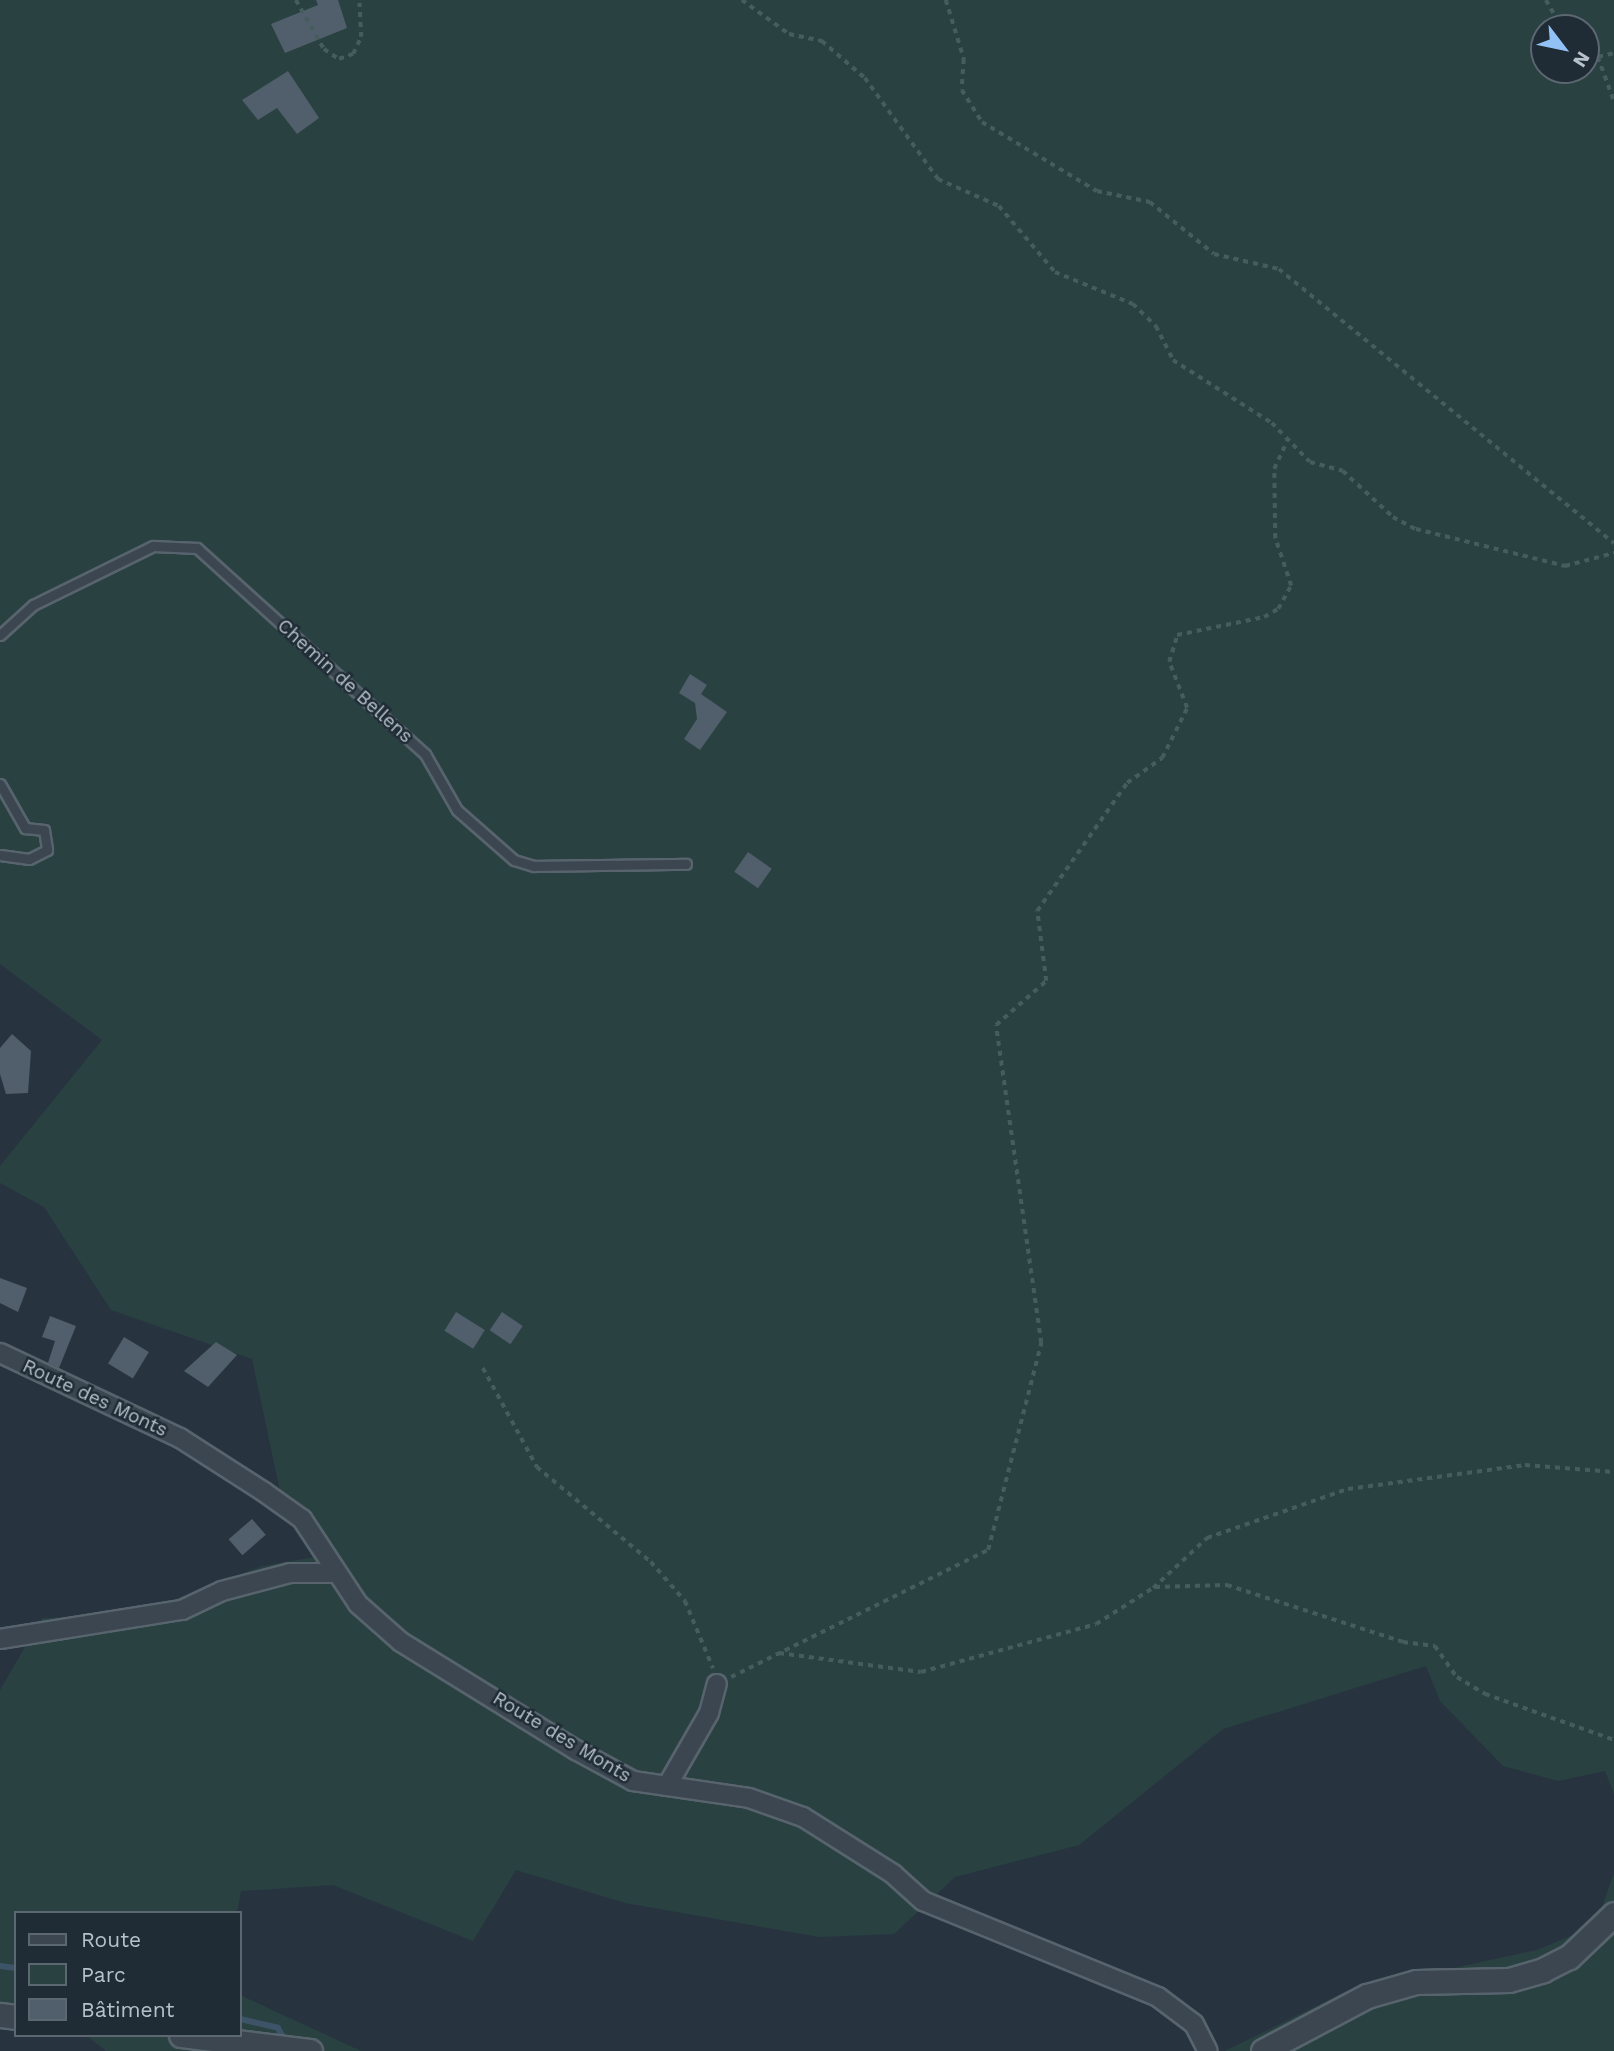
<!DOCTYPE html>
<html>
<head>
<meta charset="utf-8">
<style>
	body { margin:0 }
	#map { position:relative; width:1614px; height:2051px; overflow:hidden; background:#273440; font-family:"Work Sans",sans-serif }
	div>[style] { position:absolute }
	.green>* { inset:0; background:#294141 }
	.stream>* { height:6px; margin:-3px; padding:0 3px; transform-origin:3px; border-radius:3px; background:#3d5468 }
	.building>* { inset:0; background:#505f6b; transform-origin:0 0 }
	.path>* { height:3.5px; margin-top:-1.75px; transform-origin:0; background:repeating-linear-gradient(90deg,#475d5d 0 5px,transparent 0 10px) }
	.roads { filter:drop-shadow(2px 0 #58646d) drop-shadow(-2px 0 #58646d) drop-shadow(0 2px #58646d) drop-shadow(0 -2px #58646d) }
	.service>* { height:9px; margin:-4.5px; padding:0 4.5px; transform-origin:4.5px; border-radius:4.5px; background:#3b4650 }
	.minor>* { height:18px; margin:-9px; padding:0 9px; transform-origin:9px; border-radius:9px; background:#3b4650 }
	.tertiary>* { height:23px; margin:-11.5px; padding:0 11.5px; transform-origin:11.5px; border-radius:11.5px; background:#3b4650 }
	span { translate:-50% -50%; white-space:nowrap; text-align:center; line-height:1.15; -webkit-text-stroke:5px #1f2b35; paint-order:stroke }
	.street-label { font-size:19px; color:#b7c1ca }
	.legend { position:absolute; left:14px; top:1911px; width:228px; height:126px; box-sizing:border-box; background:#1f2b35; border:2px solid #5c6771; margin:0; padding:9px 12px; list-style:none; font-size:21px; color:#b7c1ca }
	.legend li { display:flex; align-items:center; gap:14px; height:35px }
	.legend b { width:35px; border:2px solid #5c6771 }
	.north { position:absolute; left:1530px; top:14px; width:70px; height:70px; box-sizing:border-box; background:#1f2b35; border:2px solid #5c6771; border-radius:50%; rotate:122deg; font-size:19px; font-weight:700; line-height:28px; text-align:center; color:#b7c1ca }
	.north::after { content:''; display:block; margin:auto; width:24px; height:32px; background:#92c2f5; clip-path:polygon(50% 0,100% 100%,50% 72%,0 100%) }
</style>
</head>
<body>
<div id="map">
	<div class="green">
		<div style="clip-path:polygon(evenodd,0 0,1614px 0,1614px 1794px,1605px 1771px,1558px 1781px,1503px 1766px,1440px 1701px,1426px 1666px,1223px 1729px,1079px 1845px,955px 1877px,894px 1934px,819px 1937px,625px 1903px,516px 1870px,473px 1941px,333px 1885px,241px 1891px,237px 1913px,16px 1913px,16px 2008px,0 2006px,0 1690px,42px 1618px,137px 1615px,262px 1566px,315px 1557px,285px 1515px,252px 1359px,111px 1310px,44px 1207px,0 1183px,0 1166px,102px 1040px,0 964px,0 0,1544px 28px,1586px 28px,1586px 70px,1544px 70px,1544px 28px)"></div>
		<div style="clip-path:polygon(1614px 1873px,1614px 2051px,1225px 2051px,1347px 1991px,1537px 1950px,1595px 1926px)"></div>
		<div style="clip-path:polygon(240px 1995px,361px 2051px,106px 2051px,86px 2035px,240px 2035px)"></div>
	</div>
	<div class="stream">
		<div style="left:0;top:1966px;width:16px;rotate:7deg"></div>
		<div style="left:240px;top:2019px;width:39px;rotate:13deg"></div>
		<div style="left:278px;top:2028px;width:17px;rotate:62deg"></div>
	</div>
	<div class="building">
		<div style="clip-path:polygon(316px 0,338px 0,347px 28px,285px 53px,271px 24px,318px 5px)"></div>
		<div style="clip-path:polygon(288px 71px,319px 118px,297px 134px,277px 108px,258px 120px,242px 100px)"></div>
		<div style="clip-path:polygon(690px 674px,707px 685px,701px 694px,727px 712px,700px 750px,684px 739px,697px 719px,695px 703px,679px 693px)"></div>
		<div style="left:748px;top:852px;width:29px;height:24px;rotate:35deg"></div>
		<div style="clip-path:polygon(12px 1034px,31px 1051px,28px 1093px,6px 1094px,0 1074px,0 1048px)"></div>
		<div style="clip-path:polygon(0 1278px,27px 1288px,18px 1312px,0 1303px)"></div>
		<div style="left:456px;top:1312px;width:34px;height:22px;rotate:32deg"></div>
		<div style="left:502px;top:1312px;width:25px;height:22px;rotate:34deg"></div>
		<div style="clip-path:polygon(50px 1316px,76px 1326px,59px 1368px,48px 1363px,55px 1341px,42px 1337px)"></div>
		<div style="left:124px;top:1337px;width:29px;height:31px;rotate:31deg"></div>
		<div style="clip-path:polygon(216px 1342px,237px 1355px,208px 1387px,184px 1371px)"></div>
		<div style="left:252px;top:1519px;width:21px;height:31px;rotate:49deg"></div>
	</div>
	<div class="path">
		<div style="left:296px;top:0;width:56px;rotate:60.3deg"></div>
		<div style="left:324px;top:49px;width:18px;rotate:34deg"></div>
		<div style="left:339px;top:59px;width:15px;rotate:-20deg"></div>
		<div style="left:353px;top:54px;width:19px;rotate:-65deg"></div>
		<div style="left:361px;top:37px;width:34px;rotate:-93deg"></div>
		<div style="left:742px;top:0;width:58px;rotate:35.9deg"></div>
		<div style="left:789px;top:34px;width:34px;rotate:12deg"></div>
		<div style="left:822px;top:41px;width:57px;rotate:40.7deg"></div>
		<div style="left:865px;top:78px;width:125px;rotate:54.1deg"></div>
		<div style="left:938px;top:179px;width:67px;rotate:23.9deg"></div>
		<div style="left:999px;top:206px;width:87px;rotate:49.7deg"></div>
		<div style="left:1055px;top:272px;width:84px;rotate:22.3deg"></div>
		<div style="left:1133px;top:304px;width:32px;rotate:44deg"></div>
		<div style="left:1156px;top:326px;width:38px;rotate:63deg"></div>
		<div style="left:1173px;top:360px;width:117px;rotate:32.5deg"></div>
		<div style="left:1272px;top:423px;width:54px;rotate:45.7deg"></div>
		<div style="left:1310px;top:462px;width:34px;rotate:15deg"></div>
		<div style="left:1343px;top:471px;width:68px;rotate:42.6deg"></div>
		<div style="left:1393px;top:517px;width:26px;rotate:28deg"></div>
		<div style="left:1416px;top:529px;width:154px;rotate:13.9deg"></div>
		<div style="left:1565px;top:566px;width:51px;rotate:-14.9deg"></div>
		<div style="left:946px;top:0;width:62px;rotate:73deg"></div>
		<div style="left:964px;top:59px;width:31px;rotate:94deg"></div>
		<div style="left:962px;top:90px;width:38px;rotate:58deg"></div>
		<div style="left:982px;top:122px;width:134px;rotate:31deg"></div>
		<div style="left:1097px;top:191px;width:54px;rotate:11.7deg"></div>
		<div style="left:1150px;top:202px;width:82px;rotate:39.1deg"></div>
		<div style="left:1214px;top:254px;width:67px;rotate:13deg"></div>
		<div style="left:1279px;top:269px;width:433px;rotate:39.3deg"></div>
		<div style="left:1546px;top:0;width:32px;rotate:60deg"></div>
		<div style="left:1586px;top:48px;width:15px;rotate:37deg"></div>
		<div style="left:1598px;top:57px;width:47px;rotate:70deg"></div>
		<div style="left:1598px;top:57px;width:16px;rotate:-14deg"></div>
		<div style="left:483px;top:1368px;width:113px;rotate:61.4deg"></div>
		<div style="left:537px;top:1467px;width:148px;rotate:39.8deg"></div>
		<div style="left:651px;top:1562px;width:52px;rotate:48.9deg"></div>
		<div style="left:685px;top:1601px;width:73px;rotate:67.3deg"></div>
		<div style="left:1155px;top:1587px;width:72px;rotate:-1.6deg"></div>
		<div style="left:1227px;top:1585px;width:185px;rotate:17.9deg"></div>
		<div style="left:1403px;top:1642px;width:32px;rotate:7deg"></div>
		<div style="left:1435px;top:1646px;width:38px;rotate:55deg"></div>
		<div style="left:1457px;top:1677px;width:33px;rotate:31deg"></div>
		<div style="left:1485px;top:1694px;width:137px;rotate:19.6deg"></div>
		<div style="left:779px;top:1653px;width:143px;rotate:7.6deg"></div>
		<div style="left:921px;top:1672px;width:181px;rotate:-15.3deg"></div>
		<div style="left:1096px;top:1624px;width:67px;rotate:-32.3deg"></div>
		<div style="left:1153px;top:1588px;width:74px;rotate:-42.8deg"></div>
		<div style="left:1207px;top:1538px;width:149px;rotate:-19.2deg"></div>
		<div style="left:1348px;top:1489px;width:179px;rotate:-7.7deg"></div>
		<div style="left:1525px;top:1465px;width:89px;rotate:4.5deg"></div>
		<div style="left:731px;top:1677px;width:287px;rotate:-26.3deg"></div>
		<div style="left:988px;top:1550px;width:214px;rotate:-75.6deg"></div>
		<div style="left:1041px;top:1343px;width:321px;rotate:-98.1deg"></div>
		<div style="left:996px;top:1025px;width:67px;rotate:-41.3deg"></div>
		<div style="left:1046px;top:981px;width:71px;rotate:-97.3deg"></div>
		<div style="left:1037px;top:911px;width:156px;rotate:-54.9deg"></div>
		<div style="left:1127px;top:783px;width:43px;rotate:-35.5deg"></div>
		<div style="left:1162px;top:758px;width:56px;rotate:-63.4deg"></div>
		<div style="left:1187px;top:708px;width:49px;rotate:-111.4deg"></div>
		<div style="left:1169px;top:662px;width:28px;rotate:-73deg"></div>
		<div style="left:1177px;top:635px;width:89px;rotate:-11.7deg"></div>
		<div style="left:1264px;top:617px;width:16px;rotate:-30deg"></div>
		<div style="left:1278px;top:609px;width:26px;rotate:-61deg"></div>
		<div style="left:1291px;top:586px;width:51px;rotate:-108.4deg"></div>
		<div style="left:1275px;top:538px;width:69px;rotate:-90.8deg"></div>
		<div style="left:1274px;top:469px;width:33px;rotate:-65deg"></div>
	</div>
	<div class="roads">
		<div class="service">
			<div style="left:0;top:635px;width:45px;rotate:-42.3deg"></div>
			<div style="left:33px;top:605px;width:134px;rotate:-26.2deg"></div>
			<div style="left:153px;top:546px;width:44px;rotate:2.6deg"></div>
			<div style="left:197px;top:548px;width:307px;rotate:42.1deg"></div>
			<div style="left:425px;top:754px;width:64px;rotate:60.3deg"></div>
			<div style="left:457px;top:810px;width:76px;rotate:41.3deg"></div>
			<div style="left:514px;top:860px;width:21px;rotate:17deg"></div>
			<div style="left:534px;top:866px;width:152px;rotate:-0.8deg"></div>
			<div style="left:0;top:784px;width:51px;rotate:60.4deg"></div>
			<div style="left:25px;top:828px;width:19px;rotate:6deg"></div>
			<div style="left:44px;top:830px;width:20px;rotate:81deg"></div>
			<div style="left:47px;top:850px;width:20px;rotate:153deg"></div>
			<div style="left:29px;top:859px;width:29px;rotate:-172deg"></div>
		</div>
		<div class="minor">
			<div style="left:0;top:1353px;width:199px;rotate:25.3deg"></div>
			<div style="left:180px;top:1438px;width:100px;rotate:32.7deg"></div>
			<div style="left:264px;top:1492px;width:47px;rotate:35.4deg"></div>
			<div style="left:302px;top:1519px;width:102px;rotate:56.6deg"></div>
			<div style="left:358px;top:1604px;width:57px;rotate:41.5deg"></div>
			<div style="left:401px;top:1642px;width:206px;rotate:31.7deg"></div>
			<div style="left:576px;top:1750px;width:65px;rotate:28.5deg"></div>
			<div style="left:633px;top:1781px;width:117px;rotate:8.3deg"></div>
			<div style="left:749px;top:1798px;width:57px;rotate:19.4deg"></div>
			<div style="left:803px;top:1817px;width:107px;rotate:32.3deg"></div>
			<div style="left:893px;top:1874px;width:40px;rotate:42deg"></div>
			<div style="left:923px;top:1901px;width:254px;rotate:22.2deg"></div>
			<div style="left:1158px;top:1997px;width:45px;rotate:36.9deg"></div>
			<div style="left:1194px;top:2024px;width:30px;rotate:63deg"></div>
			<div style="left:0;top:1639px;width:184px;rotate:-9.1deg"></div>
			<div style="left:182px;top:1610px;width:44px;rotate:-25.4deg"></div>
			<div style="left:222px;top:1591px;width:70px;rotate:-14.8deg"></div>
			<div style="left:290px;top:1573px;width:45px"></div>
			<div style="left:667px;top:1786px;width:84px;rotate:-60.1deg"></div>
			<div style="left:709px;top:1713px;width:30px;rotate:-75deg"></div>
		</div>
		<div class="tertiary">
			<div style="left:0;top:2015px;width:16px;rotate:7deg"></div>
			<div style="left:181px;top:2035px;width:130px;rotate:7.1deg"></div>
			<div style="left:1263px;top:2051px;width:118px;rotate:-27.9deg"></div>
			<div style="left:1367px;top:1996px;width:51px;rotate:-15.9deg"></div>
			<div style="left:1416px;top:1982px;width:93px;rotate:-1.2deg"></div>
			<div style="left:1509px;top:1980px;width:35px;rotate:-16deg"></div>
			<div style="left:1543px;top:1970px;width:29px;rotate:-27deg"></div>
			<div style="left:1569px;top:1957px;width:62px;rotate:-43.7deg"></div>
		</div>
	</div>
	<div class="street-label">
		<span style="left:345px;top:681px;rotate:42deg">Chemin de Bellens</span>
		<span style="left:95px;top:1398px;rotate:25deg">Route des Monts</span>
		<span style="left:562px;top:1737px;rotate:31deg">Route des Monts</span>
	</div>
	<ul class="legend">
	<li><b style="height:9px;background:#3b4650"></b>Route</li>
	<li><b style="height:19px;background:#294141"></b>Parc</li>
	<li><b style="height:19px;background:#505f6b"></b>Bâtiment</li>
	</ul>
	<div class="north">N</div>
</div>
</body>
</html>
